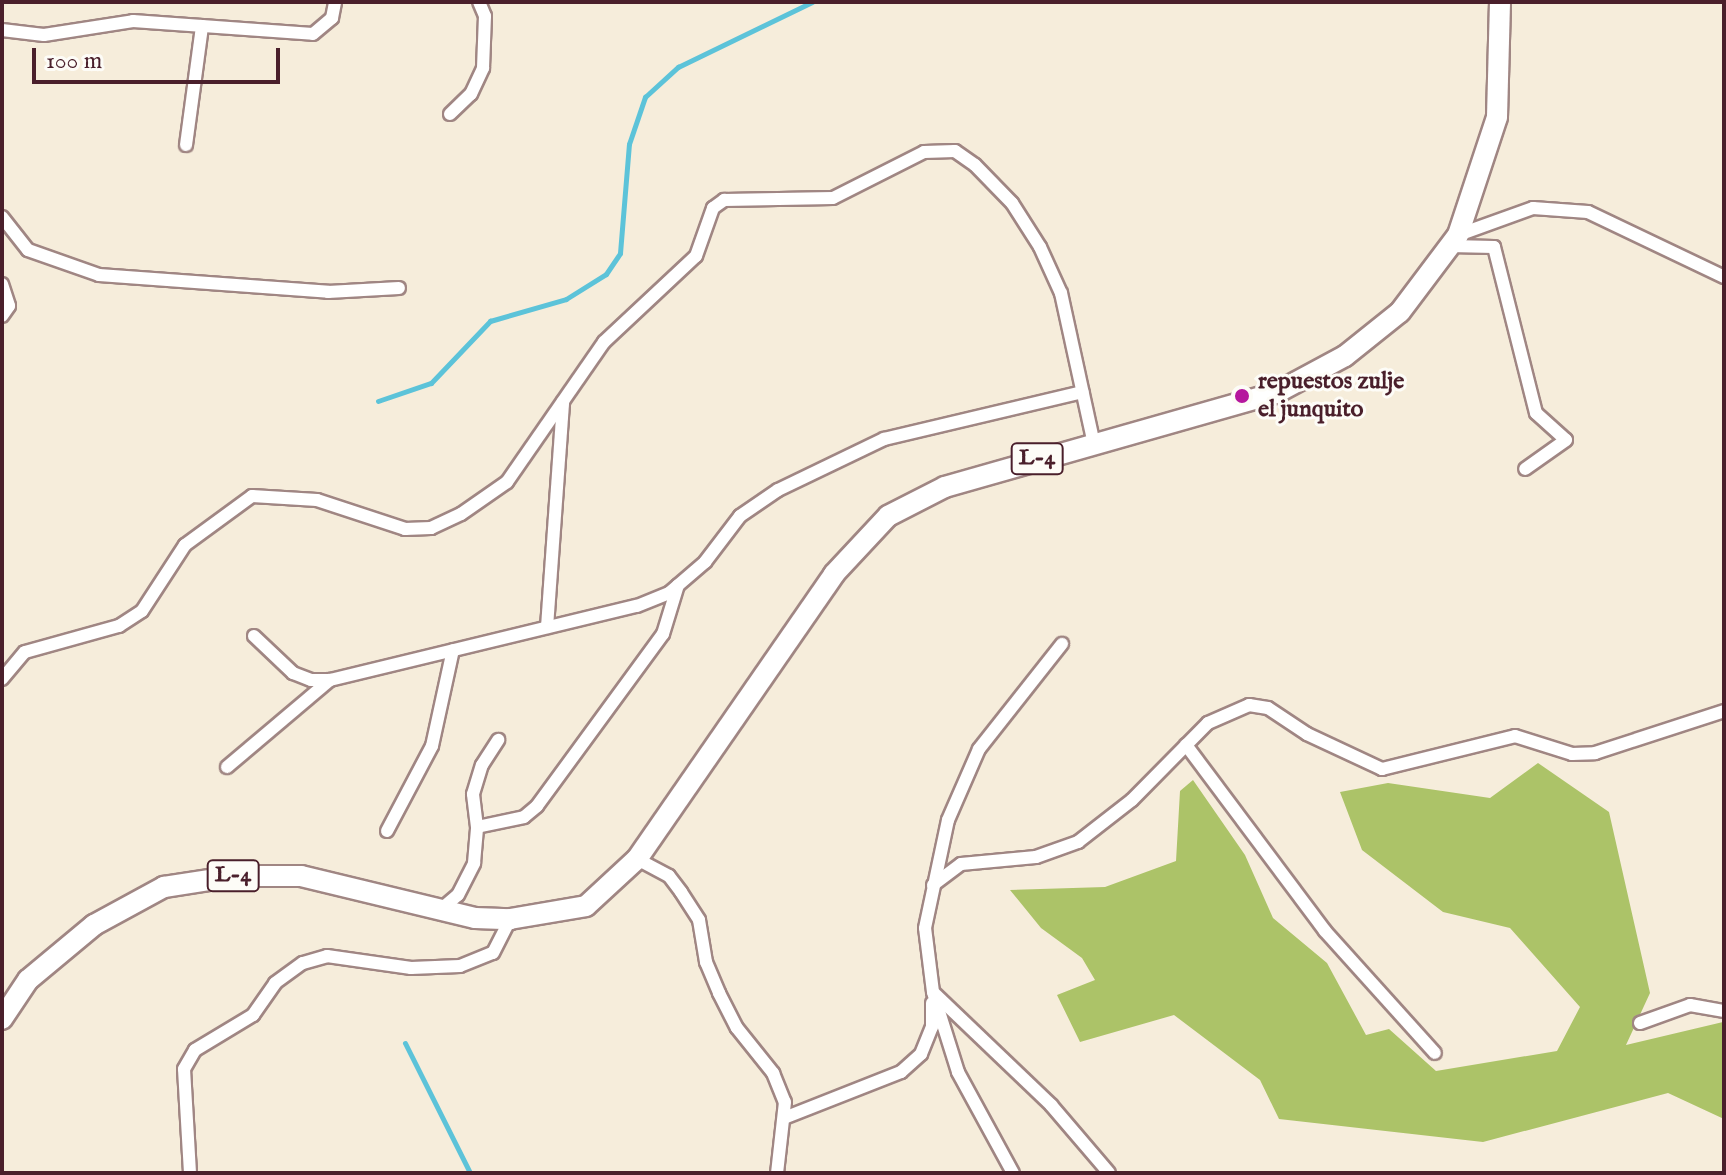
<!DOCTYPE html>
<html>
<head>
<meta charset="utf-8">
<style>
	body { margin:0 }
	#map { position:relative; width:1726px; height:1175px; overflow:hidden; background:#f6eddb; font-family:"IM FELL English",serif }
	div>[style] { position:absolute }
	.green>* { inset:0; background:#acc368 }
	.stream>* { height:5px; margin:-2.5px; padding:0 2.5px; transform-origin:2.5px; border-radius:2.5px; background:#5cc3d9 }
	.roads { filter:drop-shadow(2px 0 #a08683) drop-shadow(-2px 0 #a08683) drop-shadow(0 2px #a08683) drop-shadow(0 -2px #a08683) }
	.minor>* { height:12px; margin:-6px; padding:0 6px; transform-origin:6px; border-radius:6px; background:#fff }
	.primary>* { height:20px; margin:-10px; padding:0 10px; transform-origin:10px; border-radius:10px; background:#fff }
	.dots>* { width:22px; height:22px; translate:-50% -50%; box-sizing:border-box; border:4px solid #fdfcf7; border-radius:50% }
	span { translate:-50% -50%; white-space:nowrap; text-align:center; line-height:1.15; -webkit-text-stroke:6px #fdfcf7; paint-order:stroke }
	.shield-label span { padding:2px 6px; background:#fdfcf7; border:2px solid; border-radius:6px; -webkit-text-stroke-width:0 }
	.shield-label { font-size:22px; color:#4a1f2b; font-weight:700 }
	.poi-label { font-size:24px; color:#4a1f2b; font-weight:700 }
	.left { translate:0 -50%; text-align:left }
	.frame { position:absolute; inset:0; border:4px solid #4a1f2b; pointer-events:none }
	.scale { position:absolute; left:32px; top:48px; width:248px; height:36px; box-sizing:border-box; border:4px solid #4a1f2b; border-top:0; padding-left:10px; font-size:24px; line-height:28px; white-space:nowrap; color:#4a1f2b; -webkit-text-stroke:6px #fdfcf7; paint-order:stroke }
</style>
</head>
<body>
<div id="map">
	<div class="green">
		<div style="clip-path:polygon(1538px 763px,1609px 812px,1650px 993px,1626px 1045px,1723px 1022px,1724px 1119px,1668px 1093px,1483px 1142px,1279px 1119px,1260px 1080px,1174px 1015px,1080px 1042px,1057px 995px,1095px 980px,1082px 958px,1041px 928px,1010px 890px,1105px 887px,1176px 861px,1180px 791px,1193px 780px,1245px 855px,1273px 918px,1327px 963px,1366px 1035px,1389px 1029px,1436px 1071px,1557px 1051px,1580px 1007px,1510px 928px,1443px 912px,1362px 850px,1340px 792px,1388px 783px,1490px 798px)"></div>
	</div>
	<div class="stream">
		<div style="left:378px;top:401px;width:56px;rotate:-18.8deg"></div>
		<div style="left:431px;top:383px;width:86px;rotate:-46.4deg"></div>
		<div style="left:490px;top:321px;width:79px;rotate:-16.1deg"></div>
		<div style="left:566px;top:299px;width:47px;rotate:-32deg"></div>
		<div style="left:606px;top:274px;width:25px;rotate:-56deg"></div>
		<div style="left:620px;top:253px;width:109px;rotate:-85.3deg"></div>
		<div style="left:629px;top:144px;width:50px;rotate:-71.2deg"></div>
		<div style="left:645px;top:97px;width:45px;rotate:-42.3deg"></div>
		<div style="left:678px;top:67px;width:149px;rotate:-25.9deg"></div>
		<div style="left:405px;top:1043px;width:145px;rotate:63.4deg"></div>
	</div>
	<div class="roads">
		<div class="minor">
			<div style="left:2px;top:30px;width:42px;rotate:6.8deg"></div>
			<div style="left:44px;top:35px;width:90px;rotate:-8.9deg"></div>
			<div style="left:133px;top:21px;width:180px;rotate:4.1deg"></div>
			<div style="left:313px;top:34px;width:25px;rotate:-40deg"></div>
			<div style="left:332px;top:18px;width:16px;rotate:-79deg"></div>
			<div style="left:450px;top:114px;width:29px;rotate:-44deg"></div>
			<div style="left:471px;top:94px;width:29px;rotate:-65deg"></div>
			<div style="left:483px;top:68px;width:52px;rotate:-87.8deg"></div>
			<div style="left:485px;top:16px;width:15px;rotate:-113deg"></div>
			<div style="left:186px;top:145px;width:120px;rotate:-82.3deg"></div>
			<div style="left:2px;top:217px;width:42px;rotate:51.8deg"></div>
			<div style="left:28px;top:250px;width:75px;rotate:19.4deg"></div>
			<div style="left:99px;top:275px;width:230px;rotate:4.2deg"></div>
			<div style="left:328px;top:292px;width:71px;rotate:-3.2deg"></div>
			<div style="left:1458px;top:235px;width:80px;rotate:-19.8deg"></div>
			<div style="left:1533px;top:208px;width:55px;rotate:4.2deg"></div>
			<div style="left:1588px;top:212px;width:151px;rotate:25.5deg"></div>
			<div style="left:1450px;top:246px;width:44px;rotate:1.3deg"></div>
			<div style="left:1494px;top:247px;width:171px;rotate:75.8deg"></div>
			<div style="left:1536px;top:413px;width:40px;rotate:42deg"></div>
			<div style="left:1566px;top:440px;width:50px;rotate:144.7deg"></div>
			<div style="left:2px;top:284px;width:23px;rotate:72deg"></div>
			<div style="left:9px;top:306px;width:12px;rotate:125deg"></div>
			<div style="left:547px;top:627px;width:226px;rotate:-85.9deg"></div>
			<div style="left:254px;top:636px;width:54px;rotate:43.5deg"></div>
			<div style="left:293px;top:673px;width:19px;rotate:21deg"></div>
			<div style="left:311px;top:680px;width:19px"></div>
			<div style="left:330px;top:680px;width:316px;rotate:-13.6deg"></div>
			<div style="left:637px;top:606px;width:35px;rotate:-22deg"></div>
			<div style="left:669px;top:593px;width:48px;rotate:-40.7deg"></div>
			<div style="left:705px;top:562px;width:58px;rotate:-52.7deg"></div>
			<div style="left:740px;top:516px;width:46px;rotate:-34.4deg"></div>
			<div style="left:778px;top:490px;width:118px;rotate:-25.7deg"></div>
			<div style="left:884px;top:439px;width:204px;rotate:-13.3deg"></div>
			<div style="left:2px;top:679px;width:35px;rotate:-50deg"></div>
			<div style="left:25px;top:652px;width:98px;rotate:-15.5deg"></div>
			<div style="left:119px;top:626px;width:27px;rotate:-33deg"></div>
			<div style="left:142px;top:611px;width:79px;rotate:-56.9deg"></div>
			<div style="left:185px;top:545px;width:83px;rotate:-36.2deg"></div>
			<div style="left:252px;top:496px;width:65px;rotate:3.5deg"></div>
			<div style="left:317px;top:500px;width:93px;rotate:18.2deg"></div>
			<div style="left:405px;top:529px;width:26px;rotate:-2deg"></div>
			<div style="left:431px;top:528px;width:33px;rotate:-25deg"></div>
			<div style="left:461px;top:514px;width:56px;rotate:-34.8deg"></div>
			<div style="left:507px;top:482px;width:170px;rotate:-55.3deg"></div>
			<div style="left:604px;top:342px;width:126px;rotate:-43.1deg"></div>
			<div style="left:696px;top:256px;width:51px;rotate:-70.5deg"></div>
			<div style="left:713px;top:208px;width:14px;rotate:-36deg"></div>
			<div style="left:724px;top:200px;width:109px;rotate:-1.1deg"></div>
			<div style="left:833px;top:198px;width:102px;rotate:-26.8deg"></div>
			<div style="left:924px;top:152px;width:31px;rotate:-2deg"></div>
			<div style="left:955px;top:151px;width:24px;rotate:35deg"></div>
			<div style="left:975px;top:165px;width:53px;rotate:45.8deg"></div>
			<div style="left:1012px;top:203px;width:52px;rotate:57.5deg"></div>
			<div style="left:1040px;top:247px;width:51px;rotate:65.5deg"></div>
			<div style="left:1061px;top:293px;width:155px;rotate:77.7deg"></div>
			<div style="left:1186px;top:745px;width:232px;rotate:53.2deg"></div>
			<div style="left:1325px;top:931px;width:164px;rotate:48deg"></div>
			<div style="left:227px;top:767px;width:135px;rotate:-40.2deg"></div>
			<div style="left:477px;top:827px;width:48px;rotate:-12deg"></div>
			<div style="left:524px;top:817px;width:17px;rotate:-40deg"></div>
			<div style="left:537px;top:806px;width:213px;rotate:-53.8deg"></div>
			<div style="left:663px;top:634px;width:51px;rotate:-73deg"></div>
			<div style="left:387px;top:831px;width:96px;rotate:-62.1deg"></div>
			<div style="left:432px;top:746px;width:98px;rotate:-77.7deg"></div>
			<div style="left:637px;top:859px;width:36px;rotate:28deg"></div>
			<div style="left:669px;top:876px;width:20px;rotate:53deg"></div>
			<div style="left:681px;top:892px;width:33px;rotate:57deg"></div>
			<div style="left:699px;top:920px;width:43px;rotate:80.5deg"></div>
			<div style="left:706px;top:962px;width:34px;rotate:67deg"></div>
			<div style="left:719px;top:993px;width:39px;rotate:63deg"></div>
			<div style="left:737px;top:1028px;width:58px;rotate:51.3deg"></div>
			<div style="left:773px;top:1073px;width:31px;rotate:68deg"></div>
			<div style="left:785px;top:1102px;width:71px;rotate:96.4deg"></div>
			<div style="left:933px;top:885px;width:35px;rotate:-37deg"></div>
			<div style="left:961px;top:864px;width:75px;rotate:-5.3deg"></div>
			<div style="left:1036px;top:857px;width:45px;rotate:-19.7deg"></div>
			<div style="left:1078px;top:842px;width:68px;rotate:-37.9deg"></div>
			<div style="left:1132px;top:800px;width:108px;rotate:-45.4deg"></div>
			<div style="left:1208px;top:723px;width:45px;rotate:-23.7deg"></div>
			<div style="left:1249px;top:705px;width:19px;rotate:9deg"></div>
			<div style="left:1268px;top:708px;width:47px;rotate:33.7deg"></div>
			<div style="left:1307px;top:734px;width:83px;rotate:25deg"></div>
			<div style="left:1382px;top:769px;width:137px;rotate:-13.9deg"></div>
			<div style="left:1515px;top:736px;width:60px;rotate:17.5deg"></div>
			<div style="left:1572px;top:754px;width:23px;rotate:-2deg"></div>
			<div style="left:1595px;top:753px;width:136px;rotate:-18deg"></div>
			<div style="left:440px;top:910px;width:23px;rotate:-40deg"></div>
			<div style="left:458px;top:895px;width:36px;rotate:-63deg"></div>
			<div style="left:474px;top:863px;width:36px;rotate:-85deg"></div>
			<div style="left:477px;top:827px;width:33px;rotate:-97deg"></div>
			<div style="left:473px;top:794px;width:30px;rotate:-73deg"></div>
			<div style="left:482px;top:765px;width:30px;rotate:-57deg"></div>
			<div style="left:935px;top:994px;width:161px;rotate:43.7deg"></div>
			<div style="left:1051px;top:1105px;width:89px;rotate:49.5deg"></div>
			<div style="left:1640px;top:1023px;width:53px;rotate:-19.8deg"></div>
			<div style="left:1690px;top:1005px;width:35px;rotate:10deg"></div>
			<div style="left:784px;top:1118px;width:126px;rotate:-21.5deg"></div>
			<div style="left:901px;top:1072px;width:27px;rotate:-42deg"></div>
			<div style="left:921px;top:1054px;width:29px;rotate:-68deg"></div>
			<div style="left:932px;top:1027px;width:24px;rotate:-90deg"></div>
			<div style="left:190px;top:1173px;width:104px;rotate:-93.3deg"></div>
			<div style="left:184px;top:1069px;width:22px;rotate:-60deg"></div>
			<div style="left:195px;top:1050px;width:68px;rotate:-31.1deg"></div>
			<div style="left:253px;top:1015px;width:39px;rotate:-55deg"></div>
			<div style="left:275px;top:983px;width:34px;rotate:-36deg"></div>
			<div style="left:303px;top:963px;width:25px;rotate:-16deg"></div>
			<div style="left:327px;top:956px;width:85px;rotate:8.1deg"></div>
			<div style="left:411px;top:968px;width:49px;rotate:-2.3deg"></div>
			<div style="left:460px;top:966px;width:35px;rotate:-22deg"></div>
			<div style="left:493px;top:953px;width:38px;rotate:-63deg"></div>
			<div style="left:1013px;top:1173px;width:115px;rotate:-118.6deg"></div>
			<div style="left:958px;top:1072px;width:84px;rotate:-107.4deg"></div>
			<div style="left:933px;top:992px;width:64px;rotate:-97.1deg"></div>
			<div style="left:925px;top:928px;width:110px;rotate:-78deg"></div>
			<div style="left:948px;top:820px;width:77px;rotate:-66.4deg"></div>
			<div style="left:979px;top:749px;width:134px;rotate:-51.7deg"></div>
		</div>
		<div class="primary">
			<div style="left:2px;top:1019px;width:47px;rotate:-56.3deg"></div>
			<div style="left:28px;top:980px;width:86px;rotate:-39.8deg"></div>
			<div style="left:94px;top:925px;width:80px;rotate:-28.5deg"></div>
			<div style="left:164px;top:887px;width:71px;rotate:-8.9deg"></div>
			<div style="left:234px;top:876px;width:67px"></div>
			<div style="left:301px;top:876px;width:179px;rotate:13.6deg"></div>
			<div style="left:475px;top:918px;width:35px;rotate:2deg"></div>
			<div style="left:510px;top:919px;width:77px;rotate:-9.7deg"></div>
			<div style="left:586px;top:906px;width:69px;rotate:-42.7deg"></div>
			<div style="left:637px;top:859px;width:346px;rotate:-55.3deg"></div>
			<div style="left:834px;top:574px;width:79px;rotate:-47deg"></div>
			<div style="left:888px;top:516px;width:64px;rotate:-27deg"></div>
			<div style="left:945px;top:487px;width:344px;rotate:-15.9deg"></div>
			<div style="left:1276px;top:393px;width:78px;rotate:-28.2deg"></div>
			<div style="left:1345px;top:356px;width:70px;rotate:-38.7deg"></div>
			<div style="left:1400px;top:312px;width:96px;rotate:-53deg"></div>
			<div style="left:1458px;top:235px;width:124px;rotate:-71.7deg"></div>
			<div style="left:1497px;top:117px;width:115px;rotate:-88.5deg"></div>
		</div>
	</div>
	<div class="dots">
		<div style="left:1242px;top:396px;background:#b5179e"></div>
	</div>
	<div class="shield-label">
		<span style="left:1037px;top:459px">L-4</span>
		<span style="left:233px;top:876px">L-4</span>
	</div>
	<div class="poi-label">
		<span class="left" style="left:1258px;top:396px">repuestos zulje<br>el junquito</span>
	</div>
	<div class="frame"></div>
	<div class="scale">100 m</div>
</div>
</body>
</html>
